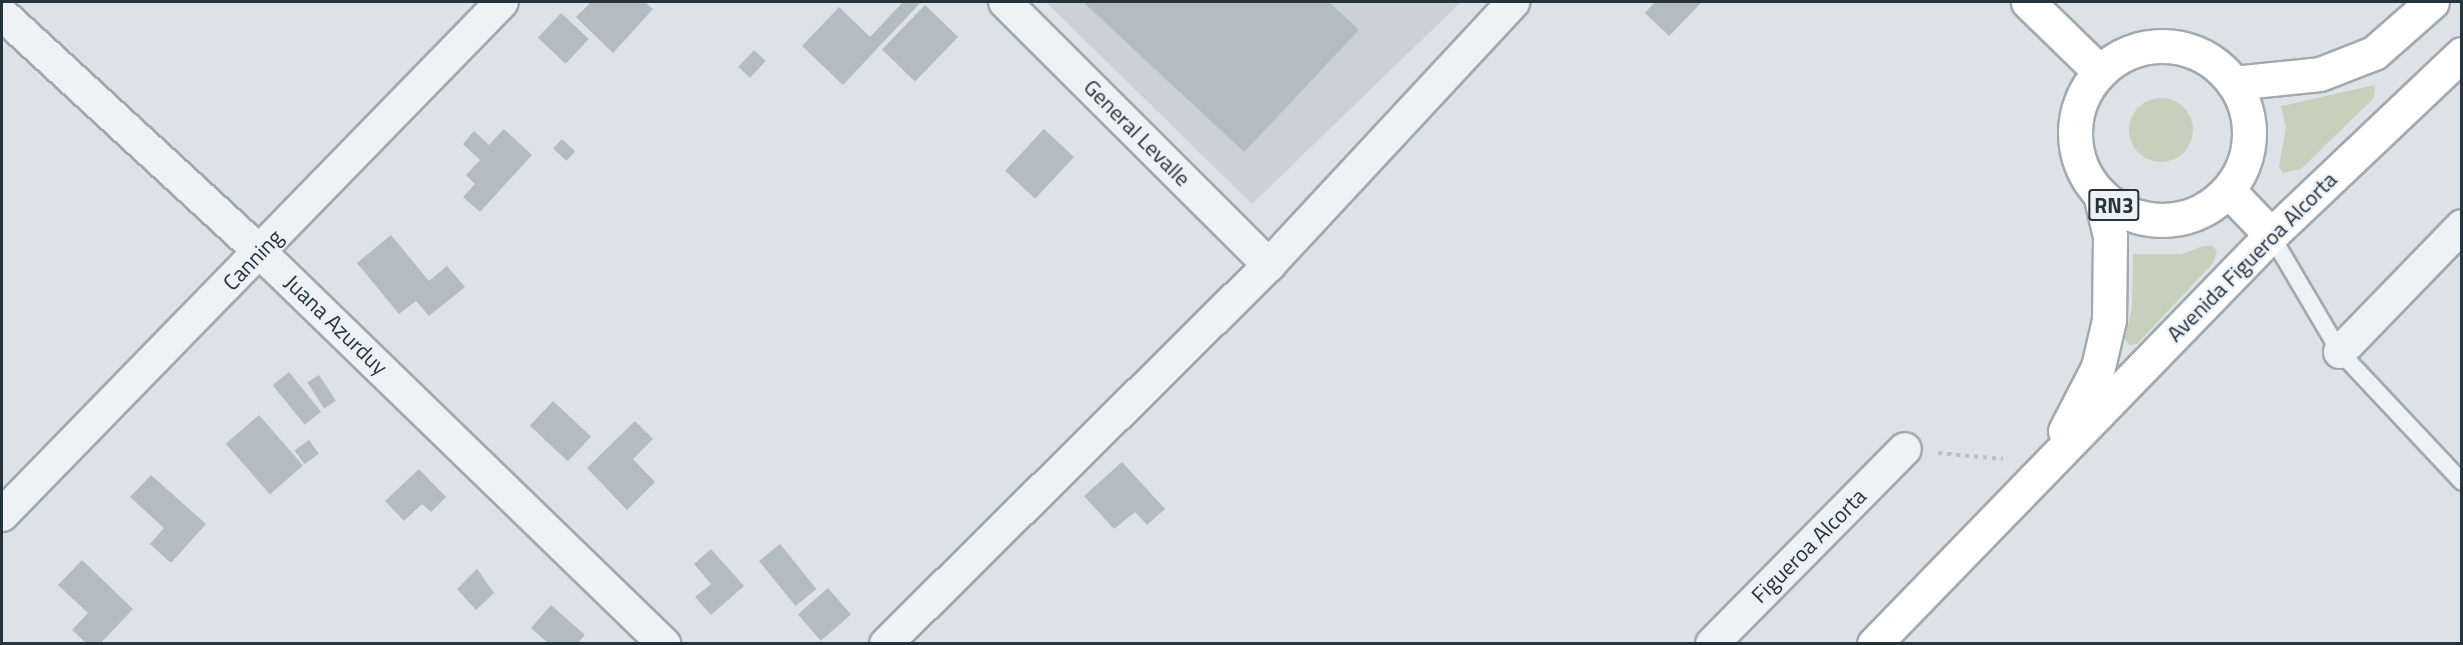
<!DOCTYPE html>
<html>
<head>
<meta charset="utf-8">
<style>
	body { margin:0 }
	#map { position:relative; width:2463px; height:645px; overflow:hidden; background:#dce2e6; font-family:"Titillium Web",sans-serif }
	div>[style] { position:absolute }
	.built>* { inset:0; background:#cad2d8 }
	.green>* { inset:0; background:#c6d0bc }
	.round { border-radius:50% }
	.building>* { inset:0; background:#b3bcc3; transform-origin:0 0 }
	.path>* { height:4px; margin-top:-2px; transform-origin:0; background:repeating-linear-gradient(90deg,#bac0c5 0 4.5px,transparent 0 9px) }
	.roads { filter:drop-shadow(2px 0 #a1aab0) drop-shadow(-2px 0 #a1aab0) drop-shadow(0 2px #a1aab0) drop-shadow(0 -2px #a1aab0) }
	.lane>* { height:16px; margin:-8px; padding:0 8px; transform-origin:8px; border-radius:8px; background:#eef2f5 }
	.street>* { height:32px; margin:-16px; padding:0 16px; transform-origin:16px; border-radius:16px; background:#eef2f5 }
	.secondary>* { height:33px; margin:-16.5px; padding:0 16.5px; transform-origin:16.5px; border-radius:16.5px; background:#fff }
	.highway>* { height:33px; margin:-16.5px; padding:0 16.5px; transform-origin:16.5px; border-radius:16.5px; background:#fff }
	.highway>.ring { margin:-16.5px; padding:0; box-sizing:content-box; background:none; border:33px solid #fff; border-radius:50% }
	span { translate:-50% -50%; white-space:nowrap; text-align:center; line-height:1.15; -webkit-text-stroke:4.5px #ebf1f4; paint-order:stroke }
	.shield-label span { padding:2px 4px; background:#ebf1f4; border:2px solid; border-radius:4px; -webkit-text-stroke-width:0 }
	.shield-label { font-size:21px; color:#25333d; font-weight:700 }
	.street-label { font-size:22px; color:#25333d }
	.frame { position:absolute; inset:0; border:3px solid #25333d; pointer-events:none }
</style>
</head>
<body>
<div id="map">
	<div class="built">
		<div style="clip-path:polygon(1046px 2px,1461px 2px,1252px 204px)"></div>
	</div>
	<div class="green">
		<div style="clip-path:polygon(2375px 85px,2374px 98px,2301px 169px,2283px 173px,2279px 167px,2286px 127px,2281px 106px)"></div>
		<div class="round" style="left:2129px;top:98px;width:64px;height:64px"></div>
		<div style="clip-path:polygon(2203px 246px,2213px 246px,2217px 252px,2213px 263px,2137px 344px,2129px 345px,2125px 338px,2132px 308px,2133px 254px,2182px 254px)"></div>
	</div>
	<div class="building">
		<div style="clip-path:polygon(591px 2px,645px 2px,653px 9px,613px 53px,576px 17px)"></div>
		<div style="clip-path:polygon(903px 2px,920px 3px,843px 85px,802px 46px,839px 7px,870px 37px)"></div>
		<div style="clip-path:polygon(1083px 2px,1329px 2px,1359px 30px,1244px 152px)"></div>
		<div style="clip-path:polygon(1655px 2px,1702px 2px,1669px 36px,1645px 13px)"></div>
		<div style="left:925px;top:5px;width:46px;height:62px;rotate:44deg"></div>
		<div style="left:561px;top:13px;width:38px;height:34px;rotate:43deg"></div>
		<div style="left:754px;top:50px;width:16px;height:23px;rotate:43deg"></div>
		<div style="clip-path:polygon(504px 129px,532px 155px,480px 212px,463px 197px,475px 184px,466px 175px,480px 160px,463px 144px,474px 131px,489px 145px)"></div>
		<div style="left:1044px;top:129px;width:41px;height:57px;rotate:43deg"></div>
		<div style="left:562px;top:139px;width:18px;height:13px;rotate:43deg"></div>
		<div style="clip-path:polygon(391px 235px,429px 281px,447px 266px,465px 287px,429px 316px,416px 301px,399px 314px,357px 263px)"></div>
		<div style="left:289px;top:372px;width:51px;height:21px;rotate:51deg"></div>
		<div style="left:319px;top:375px;width:31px;height:14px;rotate:57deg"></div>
		<div style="left:553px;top:401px;width:52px;height:34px;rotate:43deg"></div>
		<div style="left:259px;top:415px;width:67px;height:44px;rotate:49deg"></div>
		<div style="clip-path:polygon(635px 421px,653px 439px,633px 459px,655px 482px,627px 510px,587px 468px)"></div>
		<div style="left:309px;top:440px;width:17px;height:18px;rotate:54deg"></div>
		<div style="clip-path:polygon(1122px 462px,1165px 509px,1147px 525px,1135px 512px,1114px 529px,1084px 496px)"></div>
		<div style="clip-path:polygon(419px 469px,446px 497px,431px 512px,422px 504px,404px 521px,385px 501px)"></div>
		<div style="clip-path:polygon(151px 475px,206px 524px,171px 563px,150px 544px,164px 528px,130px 497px)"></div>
		<div style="left:780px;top:544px;width:58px;height:27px;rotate:51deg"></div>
		<div style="clip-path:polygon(711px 549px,744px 586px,711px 615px,695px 597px,711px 584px,694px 564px)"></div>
		<div style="clip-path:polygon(82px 560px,133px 609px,100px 644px,87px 644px,72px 630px,88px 613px,58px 585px)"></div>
		<div style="clip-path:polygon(477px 569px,494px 593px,476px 610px,457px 589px)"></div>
		<div style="left:828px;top:588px;width:35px;height:40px;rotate:49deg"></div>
		<div style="clip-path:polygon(551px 605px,585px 635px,577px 644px,549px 644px,531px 628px)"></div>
	</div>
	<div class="path">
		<div style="left:1938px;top:453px;width:65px;rotate:5.3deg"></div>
	</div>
	<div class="roads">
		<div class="lane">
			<div style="left:2271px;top:235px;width:136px;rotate:59.5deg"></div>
			<div style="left:2340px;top:352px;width:178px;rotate:46.8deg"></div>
		</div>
		<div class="street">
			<div style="left:1005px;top:2px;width:373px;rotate:44.9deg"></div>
			<div style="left:2px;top:14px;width:352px;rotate:42.7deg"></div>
			<div style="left:261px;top:253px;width:562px;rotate:44.13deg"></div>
			<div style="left:2340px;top:352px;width:175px;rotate:-45.9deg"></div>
			<div style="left:2px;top:515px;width:716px;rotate:-45.74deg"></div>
			<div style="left:886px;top:644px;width:539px;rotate:-44.7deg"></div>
			<div style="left:1269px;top:265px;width:359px;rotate:-47.1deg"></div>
			<div style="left:1712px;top:644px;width:274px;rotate:-45.3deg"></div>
		</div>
		<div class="secondary">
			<div style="left:2065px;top:431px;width:72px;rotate:-62.7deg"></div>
			<div style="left:2098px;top:367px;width:48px;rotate:-76.8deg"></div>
			<div style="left:2109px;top:320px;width:84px;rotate:-89.3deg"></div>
			<div style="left:2110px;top:236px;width:43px;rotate:-103.4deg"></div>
			<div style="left:1874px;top:644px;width:570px;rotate:-45.85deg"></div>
		</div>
		<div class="highway">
			<div style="left:2028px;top:2px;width:100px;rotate:44.2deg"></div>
			<div class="ring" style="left:2075px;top:46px;width:141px;height:141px"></div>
			<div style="left:2233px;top:83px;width:87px;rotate:-5.9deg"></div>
			<div style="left:2320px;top:74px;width:58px;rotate:-21.3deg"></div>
			<div style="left:2374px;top:53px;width:77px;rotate:-41.3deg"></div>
			<div style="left:2228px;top:190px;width:62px;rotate:46.3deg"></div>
			<div style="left:2271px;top:235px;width:263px;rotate:-43.5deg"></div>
		</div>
	</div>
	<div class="shield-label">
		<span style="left:2114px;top:205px">RN3</span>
	</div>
	<div class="street-label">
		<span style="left:1137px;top:133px;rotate:45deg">General Levalle</span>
		<span style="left:2252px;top:257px;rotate:-45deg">Avenida Figueroa Alcorta</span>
		<span style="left:253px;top:260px;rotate:-46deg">Canning</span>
		<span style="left:336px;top:325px;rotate:44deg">Juana Azurduy</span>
		<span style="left:1809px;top:546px;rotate:-45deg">Figueroa Alcorta</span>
	</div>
	<div class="frame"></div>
</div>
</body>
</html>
